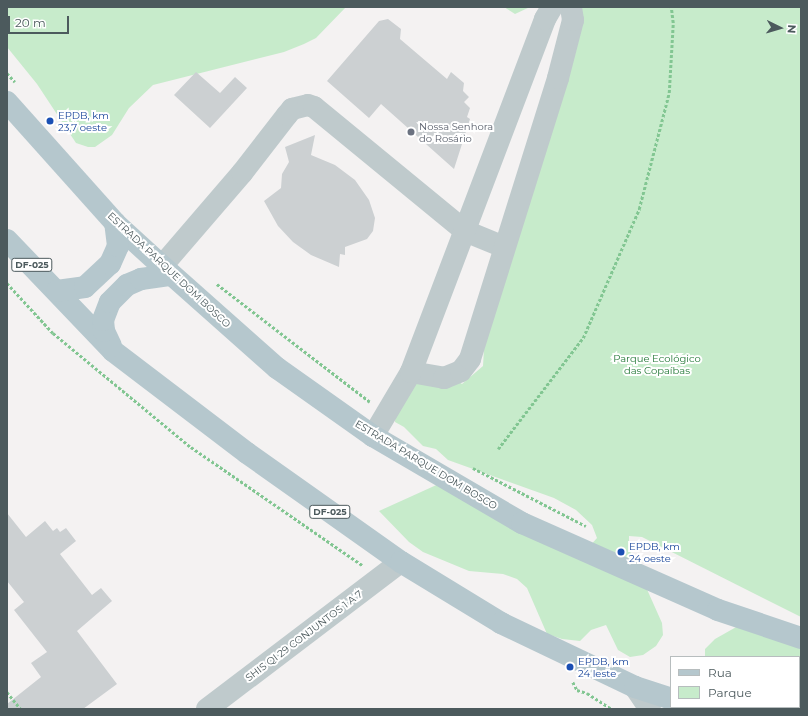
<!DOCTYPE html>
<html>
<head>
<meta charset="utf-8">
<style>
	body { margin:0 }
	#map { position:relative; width:808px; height:716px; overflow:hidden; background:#f4f2f2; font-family:Montserrat,sans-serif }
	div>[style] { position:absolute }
	.green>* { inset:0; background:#c7ebcb }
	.building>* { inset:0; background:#ccd0d2 }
	.path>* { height:2.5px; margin-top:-1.25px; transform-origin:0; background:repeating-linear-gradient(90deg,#82c692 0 3px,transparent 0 5px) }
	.minor>* { height:22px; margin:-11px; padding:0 11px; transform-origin:11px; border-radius:11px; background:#bfcacc }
	.major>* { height:22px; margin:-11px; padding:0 11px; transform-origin:11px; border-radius:11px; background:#b5c7cd }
	.dots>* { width:11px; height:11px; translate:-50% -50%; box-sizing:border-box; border:2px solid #fff; border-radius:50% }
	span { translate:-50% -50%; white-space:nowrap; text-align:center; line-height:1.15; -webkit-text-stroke:4px #fff; paint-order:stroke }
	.shield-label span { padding:1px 3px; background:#fff; border:1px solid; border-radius:3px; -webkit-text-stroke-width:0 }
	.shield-label { font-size:9px; color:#4c5a5d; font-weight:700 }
	.transit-label { font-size:10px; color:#164399 }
	.left { translate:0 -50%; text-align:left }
	.worship-label { font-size:10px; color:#5b616d }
	.street-label { font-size:10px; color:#4c5a5d }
	.park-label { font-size:10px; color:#237837 }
	.frame { position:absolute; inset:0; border:8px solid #4c5a5d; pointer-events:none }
	.legend { position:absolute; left:670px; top:656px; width:130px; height:52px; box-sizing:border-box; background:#fff; border:1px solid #b7bdbe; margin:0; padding:5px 7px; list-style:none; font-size:12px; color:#4c5a5d }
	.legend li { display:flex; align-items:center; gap:8px; height:20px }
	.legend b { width:20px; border:1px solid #b7bdbe }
	.north { position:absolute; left:760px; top:8px; width:40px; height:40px; -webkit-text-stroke:3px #fff; paint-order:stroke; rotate:95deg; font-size:11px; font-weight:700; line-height:16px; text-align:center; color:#4c5a5d }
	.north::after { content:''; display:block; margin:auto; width:14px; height:18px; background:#4c5a5d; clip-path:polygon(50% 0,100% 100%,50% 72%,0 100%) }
	.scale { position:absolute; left:8px; top:16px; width:61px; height:18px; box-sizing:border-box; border:2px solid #4c5a5d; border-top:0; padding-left:5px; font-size:12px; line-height:14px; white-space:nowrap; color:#4c5a5d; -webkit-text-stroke:3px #fff; paint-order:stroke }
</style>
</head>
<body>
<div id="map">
	<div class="green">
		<div style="clip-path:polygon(7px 7px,346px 7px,316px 38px,304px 44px,284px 52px,153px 85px,129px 108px,112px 135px,95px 147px,88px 147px,76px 143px,37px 84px,7px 47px)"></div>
		<div style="clip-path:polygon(504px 7px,530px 7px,515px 14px)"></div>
		<div style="clip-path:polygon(566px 7px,801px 7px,801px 617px,642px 537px,629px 536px,629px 549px,662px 623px,663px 635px,656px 646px,643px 655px,630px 657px,618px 650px,606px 625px,591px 630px,580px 641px,562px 639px,547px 634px,527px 588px,517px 579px,503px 574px,469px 571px,423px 552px,409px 542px,379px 511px,443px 482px,588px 548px,597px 538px,592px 525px,576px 510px,554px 498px,448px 460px,436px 449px,423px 446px,404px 427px,395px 422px,397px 387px,450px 376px,462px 384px,483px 366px,484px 349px)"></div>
		<div style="clip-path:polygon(738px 626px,801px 647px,801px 709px,770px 707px,799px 707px,799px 657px,705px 657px,705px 649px,715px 639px)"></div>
	</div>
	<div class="building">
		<div style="clip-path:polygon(388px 19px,401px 29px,400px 39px,447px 79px,451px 72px,464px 83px,463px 91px,469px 97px,464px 102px,470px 108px,467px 117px,470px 119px,454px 169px,381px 104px,369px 118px,327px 81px,379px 21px)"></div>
		<div style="clip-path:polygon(196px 72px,220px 93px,235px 77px,247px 88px,210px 128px,174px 95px)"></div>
		<div style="clip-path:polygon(315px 135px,311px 155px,335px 165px,355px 180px,369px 200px,375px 218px,373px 231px,367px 239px,345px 247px,345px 255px,340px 254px,339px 267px,311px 255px,293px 242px,278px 226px,264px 201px,281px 188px,282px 174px,289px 162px,285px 147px)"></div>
		<div style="clip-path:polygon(7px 513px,26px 537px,45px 521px,53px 531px,57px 528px,60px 532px,66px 528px,76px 541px,60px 554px,92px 595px,101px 588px,112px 601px,77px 631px,117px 684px,83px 709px,7px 709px,7px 704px,41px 677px,31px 663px,47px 652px,14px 610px,24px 602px,7px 581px)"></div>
	</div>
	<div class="path">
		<div style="left:7px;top:73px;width:12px;rotate:48deg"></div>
		<div style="left:7px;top:283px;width:68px;rotate:47.4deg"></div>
		<div style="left:53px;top:333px;width:179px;rotate:39.6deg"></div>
		<div style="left:191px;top:447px;width:208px;rotate:34.6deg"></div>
		<div style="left:217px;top:284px;width:193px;rotate:37.6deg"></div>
		<div style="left:498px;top:449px;width:140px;rotate:-52.6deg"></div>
		<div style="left:583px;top:338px;width:141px;rotate:-66.5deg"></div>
		<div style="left:639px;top:209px;width:120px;rotate:-75.5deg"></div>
		<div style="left:669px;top:93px;width:70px;rotate:-86.7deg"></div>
		<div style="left:673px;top:23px;width:16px;rotate:-97deg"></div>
		<div style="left:473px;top:468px;width:127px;rotate:27.2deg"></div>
		<div style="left:573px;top:682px;width:9px;rotate:63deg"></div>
		<div style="left:577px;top:690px;width:10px;rotate:17deg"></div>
		<div style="left:587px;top:693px;width:30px;rotate:33deg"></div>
		<div style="left:7px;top:692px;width:22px;rotate:51deg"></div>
	</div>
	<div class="minor">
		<div style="left:162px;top:266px;width:123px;rotate:-49.3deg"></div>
		<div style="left:242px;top:173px;width:73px;rotate:-52.2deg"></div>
		<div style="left:287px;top:115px;width:8px;rotate:-50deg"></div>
		<div style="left:292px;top:109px;width:16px;rotate:-14deg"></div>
		<div style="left:308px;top:105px;width:6px;rotate:18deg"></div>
		<div style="left:314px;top:107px;width:195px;rotate:39.4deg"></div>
		<div style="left:465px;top:231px;width:42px;rotate:22.3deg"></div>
		<div style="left:411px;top:372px;width:34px;rotate:10deg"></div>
		<div style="left:444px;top:378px;width:18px;rotate:-22deg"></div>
		<div style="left:461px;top:371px;width:15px;rotate:-53deg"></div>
		<div style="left:470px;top:359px;width:294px;rotate:-72.6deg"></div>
		<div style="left:558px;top:78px;width:60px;rotate:-75.5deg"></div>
		<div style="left:573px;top:20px;width:13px;rotate:-99deg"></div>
		<div style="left:373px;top:436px;width:74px;rotate:-59.3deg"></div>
		<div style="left:411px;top:372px;width:378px;rotate:-69.2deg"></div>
		<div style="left:545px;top:19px;width:14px;rotate:-60deg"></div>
		<div style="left:635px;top:687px;width:27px;rotate:56deg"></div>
		<div style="left:207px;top:709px;width:243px;rotate:-37.2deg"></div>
	</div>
	<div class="major">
		<div style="left:7px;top:102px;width:162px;rotate:48.2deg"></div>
		<div style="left:115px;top:223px;width:64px;rotate:42.5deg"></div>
		<div style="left:162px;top:266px;width:154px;rotate:41.6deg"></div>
		<div style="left:277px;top:368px;width:118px;rotate:35.3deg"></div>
		<div style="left:373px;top:436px;width:173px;rotate:30.3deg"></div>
		<div style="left:522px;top:523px;width:214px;rotate:23.9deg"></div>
		<div style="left:718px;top:610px;width:88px;rotate:18.6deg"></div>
		<div style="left:7px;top:240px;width:153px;rotate:46.3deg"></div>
		<div style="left:113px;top:351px;width:168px;rotate:37.3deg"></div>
		<div style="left:247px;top:453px;width:189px;rotate:35.3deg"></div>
		<div style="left:401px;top:562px;width:117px;rotate:31.4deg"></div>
		<div style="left:501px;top:623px;width:148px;rotate:25.5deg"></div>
		<div style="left:635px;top:687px;width:38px;rotate:18deg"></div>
		<div style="left:57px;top:291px;width:28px;rotate:-8deg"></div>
		<div style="left:85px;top:287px;width:34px;rotate:-43deg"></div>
		<div style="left:110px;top:264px;width:20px;rotate:-66deg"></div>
		<div style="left:118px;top:246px;width:23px;rotate:-97deg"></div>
		<div style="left:111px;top:346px;width:17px;rotate:-115deg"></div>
		<div style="left:104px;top:331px;width:11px;rotate:-95deg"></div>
		<div style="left:103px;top:320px;width:19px;rotate:-69deg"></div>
		<div style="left:110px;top:302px;width:24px;rotate:-45deg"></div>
		<div style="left:127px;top:285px;width:15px;rotate:-23deg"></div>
		<div style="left:141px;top:279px;width:30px;rotate:-8deg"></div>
		<div style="left:695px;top:707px;width:6px;rotate:18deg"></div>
	</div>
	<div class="dots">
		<div style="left:50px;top:121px;background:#1a4fb4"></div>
		<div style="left:411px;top:132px;background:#6b7280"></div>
		<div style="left:621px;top:552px;background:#1a4fb4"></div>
		<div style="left:570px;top:667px;background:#1a4fb4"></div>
	</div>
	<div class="shield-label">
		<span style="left:32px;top:265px">DF-025</span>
		<span style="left:330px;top:512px">DF-025</span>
	</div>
	<div class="transit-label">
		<span class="left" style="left:58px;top:121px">EPDB, km<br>23,7 oeste</span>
		<span class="left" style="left:629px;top:552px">EPDB, km<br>24 oeste</span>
		<span class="left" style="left:578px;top:667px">EPDB, km<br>24 leste</span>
	</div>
	<div class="worship-label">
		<span class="left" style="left:419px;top:132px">Nossa Senhora<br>do Rosário</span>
	</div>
	<div class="street-label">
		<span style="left:169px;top:270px;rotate:43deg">ESTRADA PARQUE DOM BOSCO</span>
		<span style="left:426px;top:465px;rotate:31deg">ESTRADA PARQUE DOM BOSCO</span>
		<span style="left:304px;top:636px;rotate:-37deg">SHIS QI 29 CONJUNTOS 1 A 7</span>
	</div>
	<div class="park-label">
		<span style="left:657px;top:364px">Parque Ecológico<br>das Copaíbas</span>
	</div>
	<div class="frame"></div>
	<ul class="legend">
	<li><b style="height:5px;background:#b5c7cd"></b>Rua</li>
	<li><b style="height:11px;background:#c7ebcb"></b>Parque</li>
	</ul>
	<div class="north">N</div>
	<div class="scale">20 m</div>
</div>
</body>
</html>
